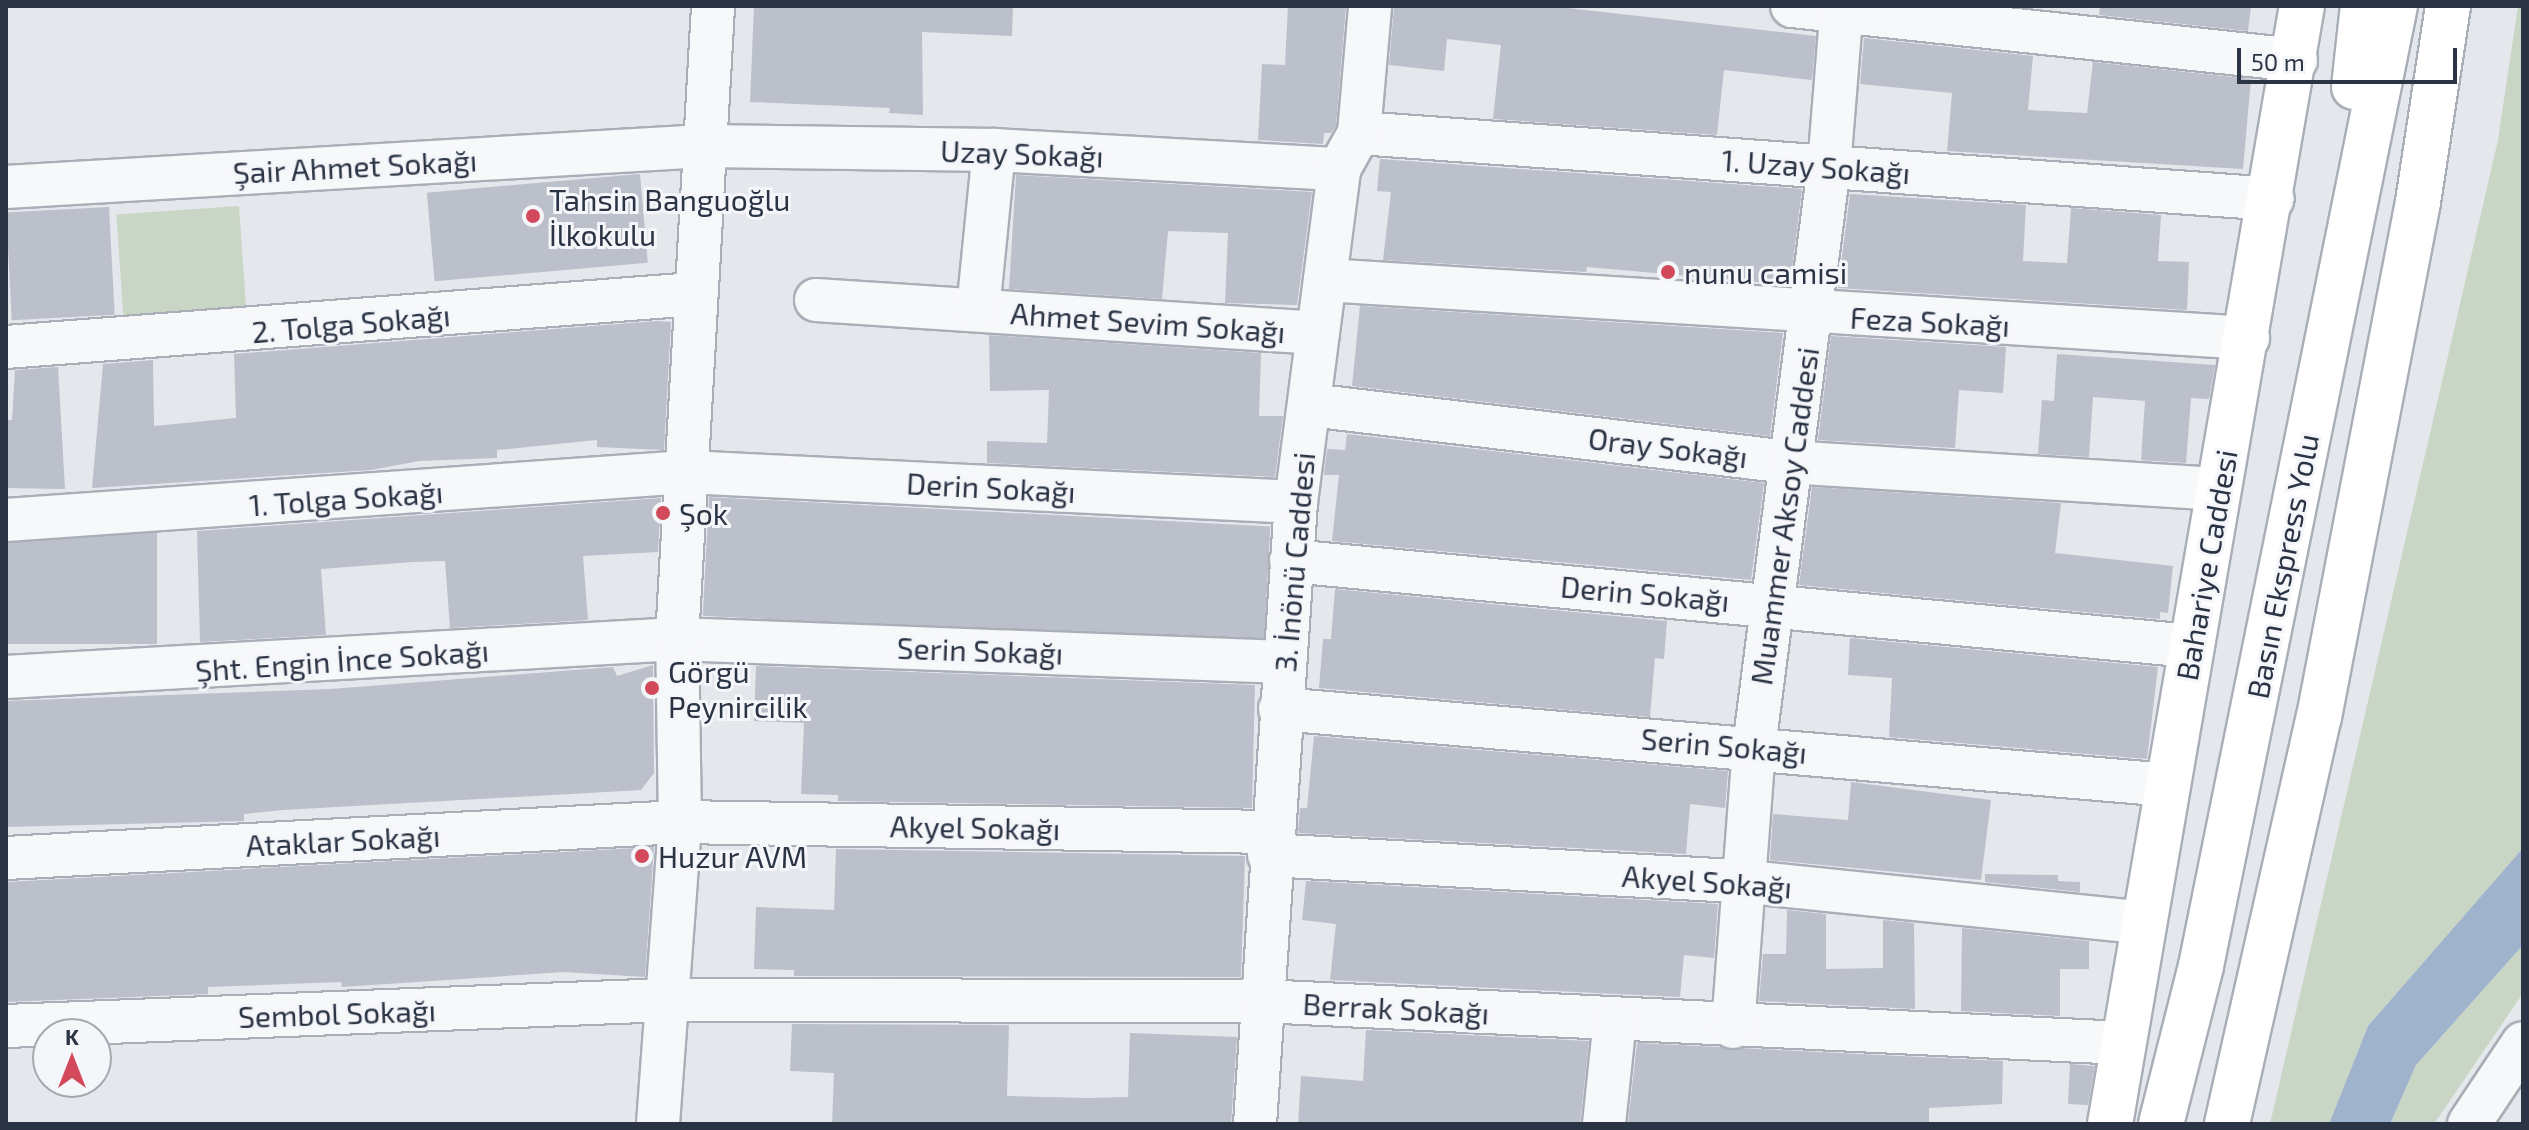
<!DOCTYPE html>
<html>
<head>
<meta charset="utf-8">
<style>
	body { margin:0 }
	#map { position:relative; width:2529px; height:1130px; overflow:hidden; background:#e4e7ec; font-family:"Exo 2",sans-serif }
	div>[style] { position:absolute }
	.green>* { inset:0; background:#c9d6c5; transform-origin:0 0 }
	.water>* { inset:0; background:#9fb4cc }
	.building>* { inset:0; background:#bbc0ca; transform-origin:0 0 }
	.roads { filter:drop-shadow(2px 0 #a9aeb7) drop-shadow(-2px 0 #a9aeb7) drop-shadow(0 2px #a9aeb7) drop-shadow(0 -2px #a9aeb7) }
	.minor>* { height:42px; margin:-21px; padding:0 21px; transform-origin:21px; border-radius:21px; background:#f7f8fa }
	.major>* { height:44px; margin:-22px; padding:0 22px; transform-origin:22px; border-radius:22px; background:#fff }
	.highway>* { height:44px; margin:-22px; padding:0 22px; transform-origin:22px; border-radius:22px; background:#fff }
	.dots>* { width:22px; height:22px; translate:-50% -50%; box-sizing:border-box; border:4px solid #f4f6f9; border-radius:50% }
	span { translate:-50% -50%; white-space:nowrap; text-align:center; line-height:1.15; -webkit-text-stroke:6px #f4f6f9; paint-order:stroke }
	.street-label { font-size:30px; color:#2b3445 }
	.poi-label { font-size:30px; color:#2b3445 }
	.left { translate:0 -50%; text-align:left }
	.frame { position:absolute; inset:0; border:8px solid #2b3445; pointer-events:none }
	.north { position:absolute; left:32px; top:1018px; width:80px; height:80px; box-sizing:border-box; background:#f4f6f9; border:2px solid #a4a8b1; border-radius:50%; rotate:0deg; font-size:22px; font-weight:700; line-height:32px; text-align:center; color:#2b3445 }
	.north::after { content:''; display:block; margin:auto; width:28px; height:36px; background:#d1495b; clip-path:polygon(50% 0,100% 100%,50% 72%,0 100%) }
	.scale { position:absolute; left:2237px; top:48px; width:220px; height:36px; box-sizing:border-box; border:4px solid #2b3445; border-top:0; padding-left:10px; font-size:24px; line-height:28px; white-space:nowrap; color:#2b3445; -webkit-text-stroke:6px #f4f6f9; paint-order:stroke }
</style>
</head>
<body>
<div id="map">
	<div class="green">
		<div style="clip-path:polygon(2518px 6px,2523px 6px,2523px 848px,2368px 1026px,2329px 1124px,2270px 1124px,2498px 140px)"></div>
		<div style="left:239px;top:206px;width:105px;height:123px;rotate:86deg"></div>
		<div style="clip-path:polygon(2523px 945px,2523px 993px,2434px 1124px,2390px 1124px,2416px 1065px)"></div>
	</div>
	<div class="water">
		<div style="clip-path:polygon(2523px 848px,2523px 945px,2416px 1065px,2390px 1124px,2329px 1124px,2368px 1026px)"></div>
	</div>
	<div class="building">
		<div style="clip-path:polygon(754px 6px,1013px 6px,1012px 36px,922px 32px,923px 115px,889px 113px,890px 108px,750px 102px)"></div>
		<div style="clip-path:polygon(1288px 6px,1346px 6px,1336px 126px,1331px 133px,1324px 133px,1323px 144px,1258px 140px,1262px 64px,1285px 65px)"></div>
		<div style="clip-path:polygon(1394px 6px,1550px 6px,1816px 36px,1812px 80px,1724px 70px,1717px 135px,1493px 119px,1501px 45px,1447px 39px,1444px 71px,1389px 65px)"></div>
		<div style="clip-path:polygon(2100px 6px,2251px 6px,2248px 31px,2099px 15px)"></div>
		<div style="clip-path:polygon(1864px 38px,2033px 56px,2028px 110px,2087px 113px,2093px 62px,2251px 79px,2243px 169px,1947px 151px,1952px 93px,1860px 84px)"></div>
		<div style="clip-path:polygon(1380px 159px,1802px 189px,1790px 285px,1587px 267px,1586px 272px,1383px 260px,1391px 192px,1377px 191px)"></div>
		<div style="left:640px;top:174px;width:89px;height:214px;rotate:85deg"></div>
		<div style="clip-path:polygon(1016px 175px,1312px 192px,1297px 305px,1225px 303px,1228px 233px,1168px 231px,1162px 299px,1009px 289px)"></div>
		<div style="clip-path:polygon(1850px 194px,2026px 205px,2023px 261px,2067px 263px,2071px 208px,2161px 215px,2158px 261px,2189px 262px,2187px 310px,1838px 288px)"></div>
		<div style="left:109px;top:207px;width:108px;height:103px;rotate:87deg"></div>
		<div style="clip-path:polygon(1360px 306px,1783px 333px,1770px 436px,1352px 386px)"></div>
		<div style="clip-path:polygon(657px 321px,671px 322px,664px 450px,597px 447px,597px 440px,497px 450px,497px 458px,419px 461px,371px 470px,92px 488px,103px 364px,153px 360px,154px 426px,236px 418px,234px 354px)"></div>
		<div style="clip-path:polygon(989px 335px,1261px 353px,1259px 416px,1283px 416px,1275px 477px,987px 463px,987px 441px,1047px 443px,1049px 390px,990px 391px)"></div>
		<div style="clip-path:polygon(1831px 336px,2006px 347px,2003px 393px,1959px 390px,1955px 448px,1818px 440px)"></div>
		<div style="clip-path:polygon(2057px 354px,2215px 365px,2209px 399px,2191px 398px,2186px 463px,2141px 460px,2145px 401px,2093px 397px,2089px 457px,2038px 454px,2042px 400px,2054px 401px)"></div>
		<div style="clip-path:polygon(58px 367px,65px 489px,6px 488px,6px 420px,12px 420px,15px 370px)"></div>
		<div style="clip-path:polygon(1347px 434px,1764px 483px,1751px 580px,1332px 541px,1339px 475px,1324px 475px,1327px 449px,1345px 450px)"></div>
		<div style="clip-path:polygon(1812px 487px,2061px 503px,2055px 553px,2173px 566px,2168px 613px,2160px 612px,2160px 619px,1799px 585px)"></div>
		<div style="left:709px;top:497px;width:562px;height:119px;rotate:3deg"></div>
		<div style="clip-path:polygon(661px 498px,658px 552px,583px 556px,588px 620px,450px 628px,445px 561px,413px 562px,321px 569px,326px 635px,200px 642px,197px 531px)"></div>
		<div style="left:157px;top:533px;width:111px;height:151px;rotate:90deg"></div>
		<div style="clip-path:polygon(1335px 589px,1667px 621px,1664px 659px,1655px 658px,1650px 717px,1319px 688px,1323px 639px,1331px 639px)"></div>
		<div style="clip-path:polygon(1850px 638px,2158px 667px,2147px 759px,1889px 737px,1892px 678px,1848px 675px)"></div>
		<div style="clip-path:polygon(653px 665px,654px 773px,641px 790px,283px 810px,244px 814px,244px 821px,6px 827px,6px 701px,331px 689px,613px 667px,617px 676px)"></div>
		<div style="clip-path:polygon(756px 666px,1255px 685px,1252px 808px,838px 801px,838px 795px,801px 794px,804px 723px,754px 721px)"></div>
		<div style="clip-path:polygon(1314px 736px,1728px 771px,1725px 808px,1690px 804px,1686px 854px,1298px 833px,1300px 808px,1307px 808px)"></div>
		<div style="clip-path:polygon(1851px 782px,1991px 800px,1981px 880px,1770px 860px,1773px 814px,1848px 820px)"></div>
		<div style="clip-path:polygon(654px 847px,645px 977px,564px 972px,342px 987px,341px 982px,208px 987px,208px 994px,6px 1002px,6px 882px)"></div>
		<div style="clip-path:polygon(836px 849px,1245px 856px,1241px 977px,794px 976px,794px 970px,754px 969px,756px 907px,834px 910px)"></div>
		<div style="clip-path:polygon(1985px 874px,2058px 875px,2058px 881px,2080px 882px,2080px 892px,1985px 882px)"></div>
		<div style="clip-path:polygon(1306px 881px,1718px 904px,1714px 958px,1684px 955px,1680px 997px,1330px 980px,1336px 924px,1302px 920px)"></div>
		<div style="clip-path:polygon(1787px 910px,1826px 914px,1826px 969px,1883px 968px,1883px 920px,1914px 923px,1915px 1009px,1759px 1001px,1763px 954px,1786px 954px)"></div>
		<div style="clip-path:polygon(1962px 928px,2089px 941px,2089px 969px,2060px 969px,2060px 1016px,1961px 1011px)"></div>
		<div style="clip-path:polygon(792px 1024px,1009px 1025px,1007px 1096px,1088px 1098px,1128px 1097px,1130px 1033px,1237px 1037px,1231px 1124px,832px 1124px,834px 1073px,790px 1071px)"></div>
		<div style="clip-path:polygon(1366px 1030px,1589px 1041px,1580px 1124px,1298px 1124px,1301px 1076px,1363px 1081px)"></div>
		<div style="clip-path:polygon(1637px 1043px,2003px 1061px,2002px 1104px,1929px 1108px,1929px 1124px,1628px 1124px)"></div>
		<div style="clip-path:polygon(2070px 1064px,2095px 1066px,2088px 1105px,2068px 1104px)"></div>
	</div>
	<div class="roads">
		<div class="minor">
			<div style="left:1792px;top:6px;width:507px;rotate:6.12deg"></div>
			<div style="left:1359px;top:133px;width:916px;rotate:4.13deg"></div>
			<div style="left:6px;top:187px;width:699px;rotate:-3.36deg"></div>
			<div style="left:704px;top:146px;width:290px;rotate:0.8deg"></div>
			<div style="left:994px;top:150px;width:346px;rotate:3.2deg"></div>
			<div style="left:1325px;top:280px;width:925px;rotate:3.6deg"></div>
			<div style="left:816px;top:300px;width:503px;rotate:3.76deg"></div>
			<div style="left:978px;top:310px;width:161px;rotate:-84.3deg"></div>
			<div style="left:6px;top:347px;width:691px;rotate:-4.4deg"></div>
			<div style="left:1310px;top:405px;width:482px;rotate:6.8deg"></div>
			<div style="left:1789px;top:462px;width:431px;rotate:3.6deg"></div>
			<div style="left:6px;top:520px;width:682px;rotate:-4.04deg"></div>
			<div style="left:686px;top:472px;width:611px;rotate:2.82deg"></div>
			<div style="left:1291px;top:561px;width:904px;rotate:5.4deg"></div>
			<div style="left:6px;top:677px;width:672px;rotate:-3.24deg"></div>
			<div style="left:677px;top:639px;width:607px;rotate:2.17deg"></div>
			<div style="left:1280px;top:709px;width:891px;rotate:4.89deg"></div>
			<div style="left:1269px;top:855px;width:472px;rotate:3.2deg"></div>
			<div style="left:1740px;top:881px;width:406px;rotate:5.9deg"></div>
			<div style="left:6px;top:858px;width:675px;rotate:-3.06deg"></div>
			<div style="left:680px;top:822px;width:591px;rotate:0.97deg"></div>
			<div style="left:6px;top:1026px;width:663px;rotate:-2.25deg"></div>
			<div style="left:668px;top:1000px;width:593px;rotate:0.1deg"></div>
			<div style="left:1261px;top:1001px;width:864px;rotate:2.79deg"></div>
			<div style="left:1733px;top:1027px;width:281px;rotate:-85.7deg"></div>
			<div style="left:1754px;top:747px;width:585px;rotate:-82.63deg"></div>
			<div style="left:1829px;top:167px;width:162px;rotate:-85.4deg"></div>
			<div style="left:658px;top:1124px;width:303px;rotate:-85.8deg"></div>
			<div style="left:680px;top:822px;width:183px;rotate:-90.9deg"></div>
			<div style="left:677px;top:639px;width:634px;rotate:-86.74deg"></div>
			<div style="left:1255px;top:1124px;width:623px;rotate:-86.23deg"></div>
			<div style="left:1296px;top:502px;width:336px;rotate:-82.6deg"></div>
			<div style="left:1339px;top:169px;width:41px;rotate:-60.9deg"></div>
			<div style="left:1359px;top:133px;width:127px;rotate:-85deg"></div>
			<div style="left:1604px;top:1124px;width:105px;rotate:-84deg"></div>
			<div style="left:2469px;top:1124px;width:97px;rotate:-56.3deg"></div>
		</div>
		<div class="major">
			<div style="left:2110px;top:1124px;width:1134px;rotate:-80.26deg"></div>
		</div>
		<div class="highway">
			<div style="left:2354px;top:87px;width:81px;rotate:-83.7deg"></div>
			<div style="left:2161px;top:1124px;width:163px;rotate:-75.8deg"></div>
			<div style="left:2201px;top:966px;width:979px;rotate:-78.58deg"></div>
			<div style="left:2227px;top:1124px;width:417px;rotate:-77.3deg"></div>
			<div style="left:2319px;top:717px;width:524px;rotate:-79.12deg"></div>
			<div style="left:2418px;top:202px;width:198px;rotate:-81.3deg"></div>
		</div>
	</div>
	<div class="dots">
		<div style="left:533px;top:216px;background:#d1495b"></div>
		<div style="left:1668px;top:272px;background:#d1495b"></div>
		<div style="left:663px;top:513px;background:#d1495b"></div>
		<div style="left:652px;top:688px;background:#d1495b"></div>
		<div style="left:642px;top:856px;background:#d1495b"></div>
	</div>
	<div class="street-label">
		<span style="left:1022px;top:153px;rotate:2deg">Uzay Sokağı</span>
		<span style="left:355px;top:166px;rotate:-3deg">Şair Ahmet Sokağı</span>
		<span style="left:1816px;top:166px;rotate:4deg">1. Uzay Sokağı</span>
		<span style="left:1930px;top:321px;rotate:3deg">Feza Sokağı</span>
		<span style="left:1148px;top:322px;rotate:4deg">Ahmet Sevim Sokağı</span>
		<span style="left:351px;top:323px;rotate:-5deg">2. Tolga Sokağı</span>
		<span style="left:1668px;top:447px;rotate:7deg">Oray Sokağı</span>
		<span style="left:991px;top:487px;rotate:3deg">Derin Sokağı</span>
		<span style="left:346px;top:498px;rotate:-4deg">1. Tolga Sokağı</span>
		<span style="left:1784px;top:516px;rotate:-82deg">Muammer Aksoy Caddesi</span>
		<span style="left:1294px;top:562px;rotate:-85deg">3. İnönü Caddesi</span>
		<span style="left:2206px;top:565px;rotate:-80deg">Bahariye Caddesi</span>
		<span style="left:2282px;top:566px;rotate:-79deg">Basın Ekspress Yolu</span>
		<span style="left:1645px;top:593px;rotate:5deg">Derin Sokağı</span>
		<span style="left:980px;top:650px;rotate:2deg">Serin Sokağı</span>
		<span style="left:342px;top:660px;rotate:-4deg">Şht. Engin İnce Sokağı</span>
		<span style="left:1724px;top:745px;rotate:5deg">Serin Sokağı</span>
		<span style="left:975px;top:827px;rotate:1deg">Akyel Sokağı</span>
		<span style="left:343px;top:840px;rotate:-3deg">Ataklar Sokağı</span>
		<span style="left:1707px;top:881px;rotate:4deg">Akyel Sokağı</span>
		<span style="left:1396px;top:1008px;rotate:3deg">Berrak Sokağı</span>
		<span style="left:337px;top:1013px;rotate:-2deg">Sembol Sokağı</span>
	</div>
	<div class="poi-label">
		<span class="left" style="left:549px;top:216px">Tahsin Banguoğlu<br>İlkokulu</span>
		<span class="left" style="left:1684px;top:272px">nunu camisi</span>
		<span class="left" style="left:679px;top:513px">Şok</span>
		<span class="left" style="left:668px;top:688px">Görgü<br>Peynircilik</span>
		<span class="left" style="left:658px;top:856px">Huzur AVM</span>
	</div>
	<div class="frame"></div>
	<div class="north">K</div>
	<div class="scale">50 m</div>
</div>
</body>
</html>
